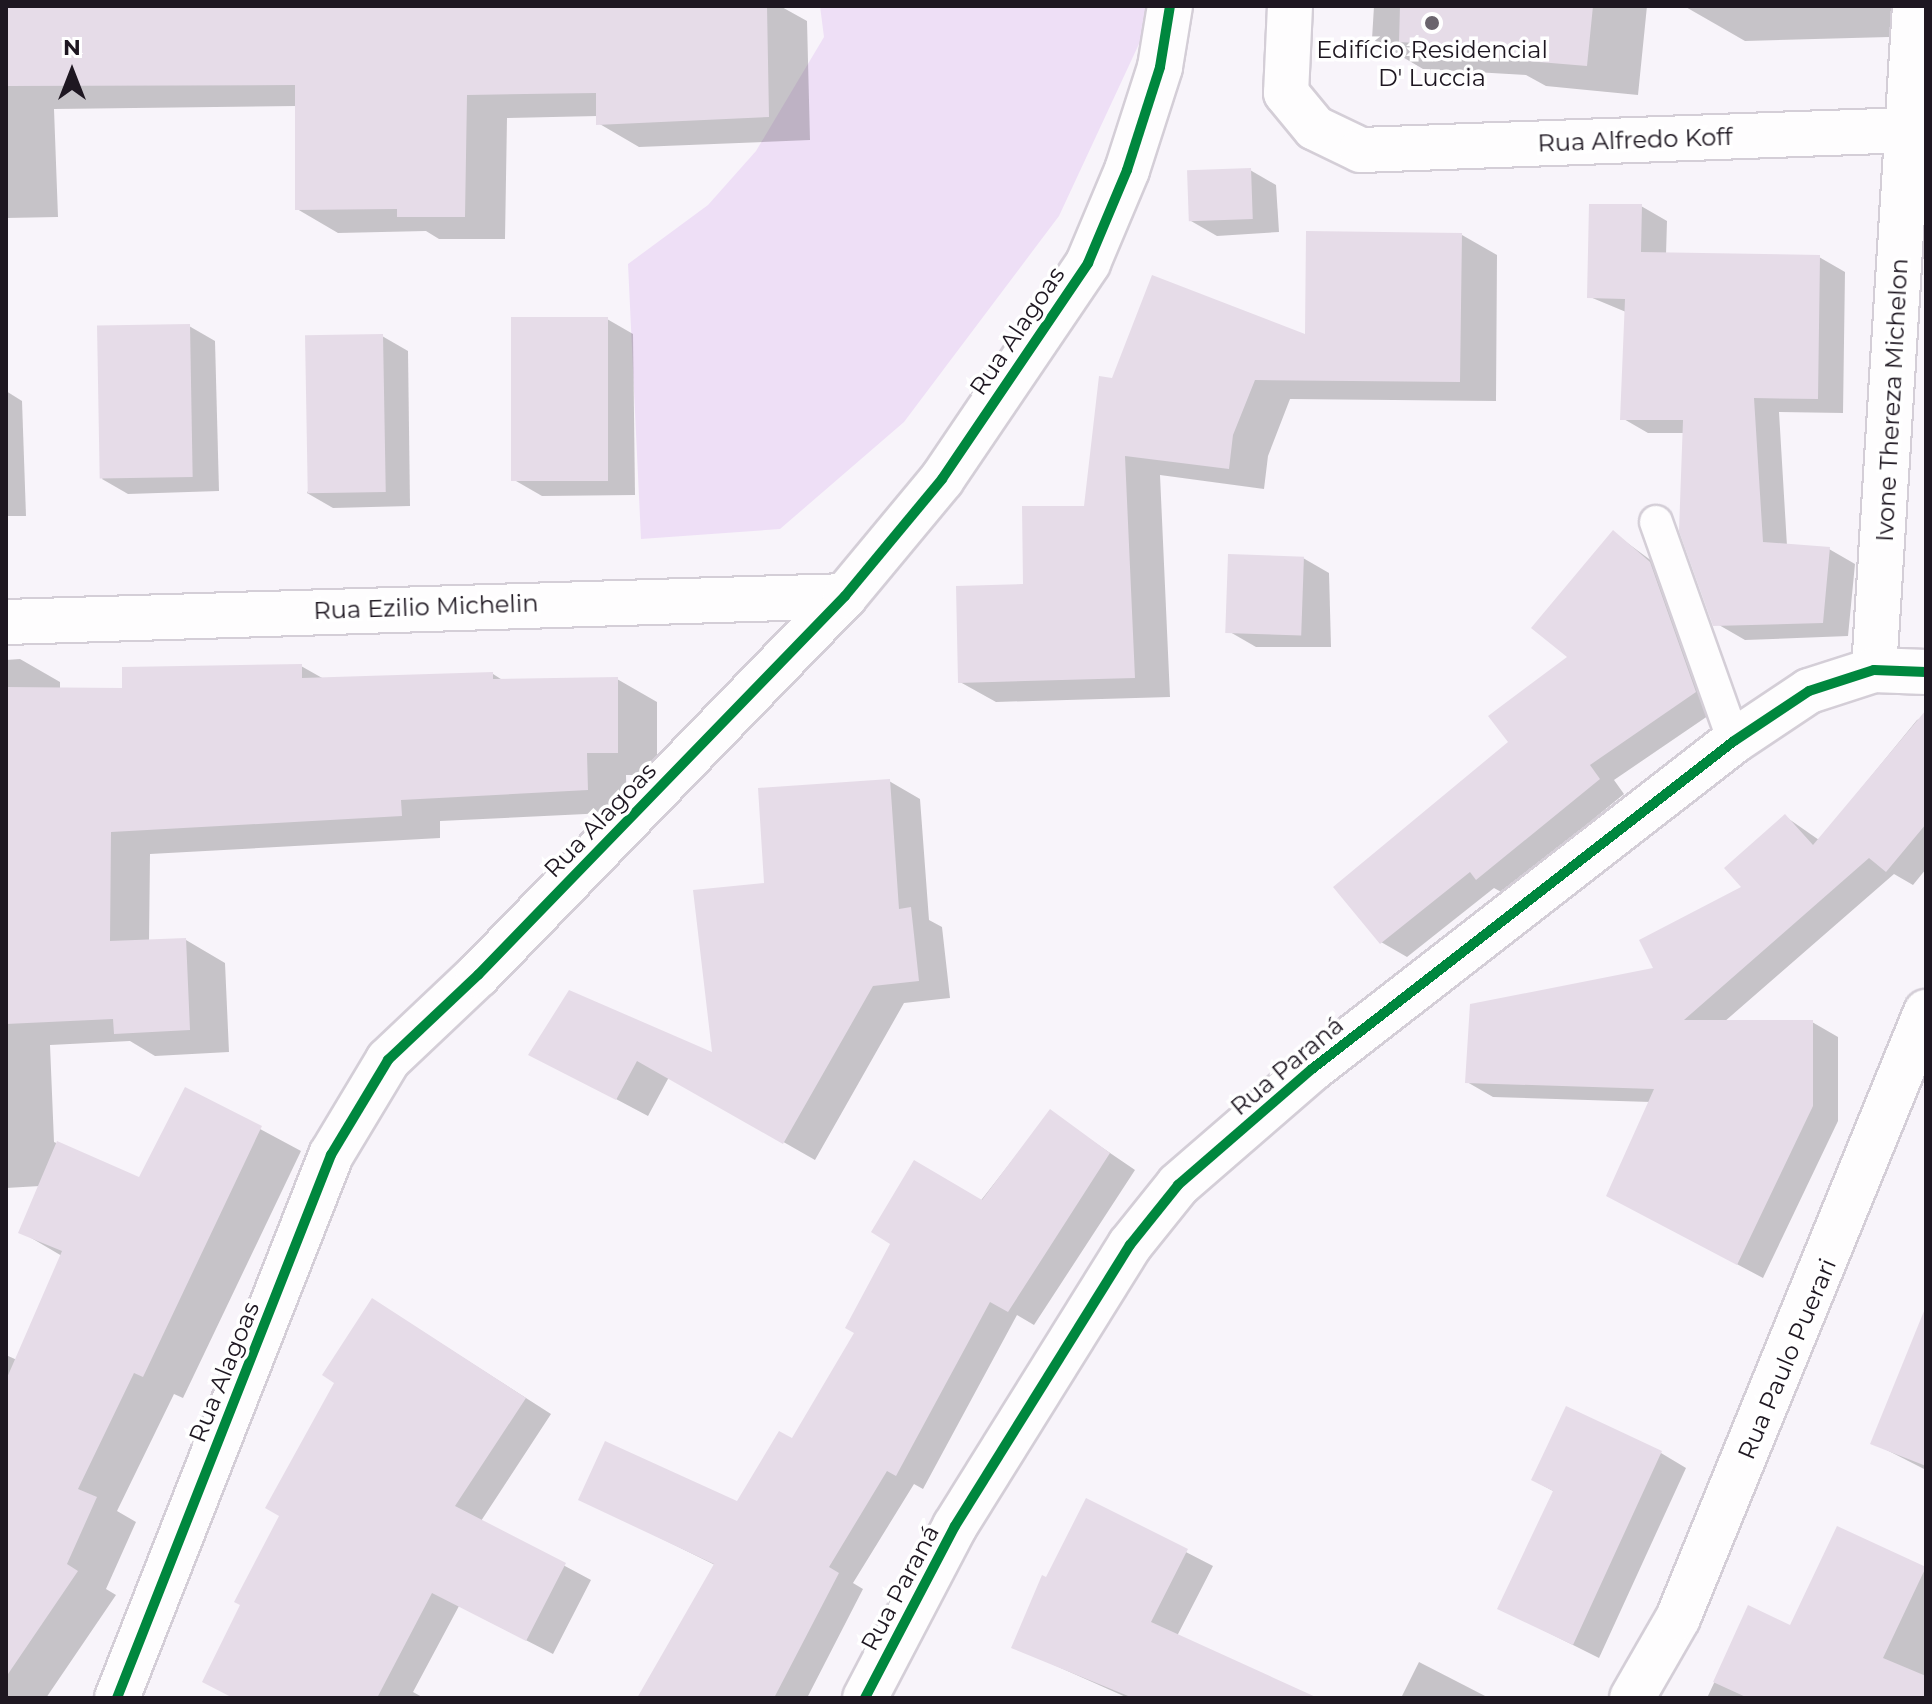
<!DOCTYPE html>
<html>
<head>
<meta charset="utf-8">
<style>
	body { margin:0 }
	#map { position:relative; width:1932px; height:1704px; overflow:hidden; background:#f8f4fa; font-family:Montserrat,sans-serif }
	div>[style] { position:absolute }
	.green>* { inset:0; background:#eedff6 }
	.shadow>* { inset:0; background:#0003 }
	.building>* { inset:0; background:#e6dce8; transform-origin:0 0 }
	.roads { filter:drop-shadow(2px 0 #d4ced7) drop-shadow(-2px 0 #d4ced7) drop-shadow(0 2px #d4ced7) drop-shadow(0 -2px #d4ced7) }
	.service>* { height:32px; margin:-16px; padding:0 16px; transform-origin:16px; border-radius:16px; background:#fefdfe }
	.minor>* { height:44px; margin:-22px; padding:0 22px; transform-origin:22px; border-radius:22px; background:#fefdfe }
	.tertiary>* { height:44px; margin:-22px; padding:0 22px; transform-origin:22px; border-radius:22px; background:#fefdfe }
	.cycleway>* { height:10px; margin:-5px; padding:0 5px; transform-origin:5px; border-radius:5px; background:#00873e }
	.dots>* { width:22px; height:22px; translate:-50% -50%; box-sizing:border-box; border:4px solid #fff; border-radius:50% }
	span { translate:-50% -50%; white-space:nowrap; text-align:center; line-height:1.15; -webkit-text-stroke:7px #fff; paint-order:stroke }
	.poi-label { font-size:24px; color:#1e1721 }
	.street-label { font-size:24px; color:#1e1721 }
	.frame { position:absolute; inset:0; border:8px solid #1e1721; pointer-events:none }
	.north { position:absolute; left:32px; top:32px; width:80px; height:80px; -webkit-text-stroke:6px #fff; paint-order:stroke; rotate:0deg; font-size:22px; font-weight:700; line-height:32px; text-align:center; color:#1e1721 }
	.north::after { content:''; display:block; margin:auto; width:28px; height:36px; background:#1e1721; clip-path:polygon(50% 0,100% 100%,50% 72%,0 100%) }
</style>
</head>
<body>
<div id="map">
	<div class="green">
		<div style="clip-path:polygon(820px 6px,1145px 6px,1145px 31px,1059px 216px,904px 422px,780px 529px,641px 539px,628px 264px,708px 205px,756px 151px,824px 37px)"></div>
	</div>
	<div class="shadow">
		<div style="clip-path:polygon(6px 6px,780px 6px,807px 21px,810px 140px,639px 147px,598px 123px,598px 116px,507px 118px,505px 239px,439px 239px,426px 231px,338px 233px,297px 209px,297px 106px,54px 109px,58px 217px,6px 218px)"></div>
		<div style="clip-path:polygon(1374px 6px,1647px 6px,1638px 95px,1546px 86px,1526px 75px,1423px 69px,1372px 39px)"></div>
		<div style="clip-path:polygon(1684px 6px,1926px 6px,1926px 36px,1745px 41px)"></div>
		<div style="clip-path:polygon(1250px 170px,1276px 185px,1279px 232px,1217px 236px,1191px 221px)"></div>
		<div style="clip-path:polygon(1641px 206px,1667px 221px,1666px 255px,1819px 257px,1845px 272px,1843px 413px,1779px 412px,1787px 546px,1829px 549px,1855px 564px,1848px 636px,1745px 640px,1719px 625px,1685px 433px,1648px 433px,1622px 418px,1626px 312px,1590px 297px)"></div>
		<div style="clip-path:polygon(1462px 235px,1497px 255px,1496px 401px,1290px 399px,1268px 456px,1264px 489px,1160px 475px,1170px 697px,996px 702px,960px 682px,1085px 507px,1114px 380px,1307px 337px)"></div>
		<div style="clip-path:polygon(607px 319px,633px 334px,635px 495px,542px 496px,516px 481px)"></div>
		<div style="clip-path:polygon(189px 326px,215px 341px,219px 491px,128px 494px,102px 479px)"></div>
		<div style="clip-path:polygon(382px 336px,408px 351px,410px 506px,333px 508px,307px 493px)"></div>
		<div style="clip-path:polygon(6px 391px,22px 401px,26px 516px,6px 516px)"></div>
		<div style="clip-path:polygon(1614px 533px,1676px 579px,1721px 707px,1614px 780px,1624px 794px,1503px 893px,1494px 888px,1407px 957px,1381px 942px,1570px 657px)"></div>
		<div style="clip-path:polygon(1303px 558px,1329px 573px,1331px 647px,1256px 647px,1230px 632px)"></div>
		<div style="clip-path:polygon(20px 659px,60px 682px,60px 690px,124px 690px,301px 666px,324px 679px,493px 674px,504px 681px,617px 679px,657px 702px,657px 775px,626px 775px,627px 812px,440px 821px,440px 838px,150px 854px,149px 942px,186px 940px,225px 963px,229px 1052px,155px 1056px,130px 1041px,50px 1045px,54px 1142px,140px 1179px,186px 1089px,301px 1151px,183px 1398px,174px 1394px,117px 1511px,136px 1522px,106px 1589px,116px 1595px,46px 1698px,6px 1698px,6px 1355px,17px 1360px,62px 1256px,21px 1232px,40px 1186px,6px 1188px,6px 660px)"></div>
		<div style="clip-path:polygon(1926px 716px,1926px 869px,1913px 885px,1894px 874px,1724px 1022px,1812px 1022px,1838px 1037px,1838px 1121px,1763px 1278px,1635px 1210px,1651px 1102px,1493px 1097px,1467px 1082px,1656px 970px,1744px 887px,1786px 817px,1819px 840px,1917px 720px)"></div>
		<div style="clip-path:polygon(889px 781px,920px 799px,929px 920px,942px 927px,950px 998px,904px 1003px,815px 1160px,669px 1077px,648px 1116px,531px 1054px,715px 1055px,767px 884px)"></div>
		<div style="clip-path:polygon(1050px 1112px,1135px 1170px,1034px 1325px,1017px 1315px,923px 1489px,914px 1484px,853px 1583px,863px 1589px,807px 1698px,640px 1698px,715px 1565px,581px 1499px,738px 1503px,793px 1441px)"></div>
		<div style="clip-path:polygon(1926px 1312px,1926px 1470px,1873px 1443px)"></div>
		<div style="clip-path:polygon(398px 1316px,551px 1414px,481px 1521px,591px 1580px,553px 1654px,459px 1606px,413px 1692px,424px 1698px,233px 1698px)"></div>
		<div style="clip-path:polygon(1661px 1453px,1686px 1468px,1599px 1658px,1499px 1608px,1555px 1492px,1533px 1480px)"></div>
		<div style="clip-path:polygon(1087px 1501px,1213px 1566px,1177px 1636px,1296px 1698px,1128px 1698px,1014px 1647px)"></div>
		<div style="clip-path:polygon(1838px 1528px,1926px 1569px,1926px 1698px,1707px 1698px,1749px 1608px,1791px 1627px)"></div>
		<div style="clip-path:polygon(1419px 1662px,1489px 1698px,1401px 1698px)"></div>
	</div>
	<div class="building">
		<div style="clip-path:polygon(6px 6px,767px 6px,769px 117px,596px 125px,596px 93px,467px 95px,465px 217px,397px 217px,397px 209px,295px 210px,295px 85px,6px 86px)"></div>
		<div style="clip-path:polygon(1400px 6px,1593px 6px,1587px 66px,1493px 58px,1494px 48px,1399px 42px)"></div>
		<div style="left:1251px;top:168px;width:51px;height:64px;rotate:88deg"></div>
		<div style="clip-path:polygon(1589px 204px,1642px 204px,1641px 252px,1820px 255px,1818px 399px,1754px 398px,1763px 542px,1830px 547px,1823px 623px,1713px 626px,1679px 531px,1683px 420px,1620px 420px,1625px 299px,1587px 298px)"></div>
		<div style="clip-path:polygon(1306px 231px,1462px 233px,1460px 382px,1255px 380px,1233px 435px,1229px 469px,1125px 456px,1135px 678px,958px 683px,956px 586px,1023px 584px,1022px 506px,1084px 506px,1099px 376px,1112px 378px,1152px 275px,1305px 334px)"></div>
		<div style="left:608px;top:317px;width:164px;height:97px;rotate:90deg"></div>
		<div style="left:190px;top:324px;width:153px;height:93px;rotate:89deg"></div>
		<div style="left:383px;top:334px;width:158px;height:78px;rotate:89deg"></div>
		<div style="clip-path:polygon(1613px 530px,1650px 562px,1696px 692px,1590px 765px,1600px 779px,1476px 880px,1470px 872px,1380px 944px,1333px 887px,1508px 742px,1488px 716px,1567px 657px,1531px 628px)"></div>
		<div style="left:1228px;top:554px;width:76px;height:79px;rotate:2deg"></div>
		<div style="clip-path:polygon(302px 664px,302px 678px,493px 672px,493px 679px,618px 677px,618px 753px,587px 753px,588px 790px,401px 800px,402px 816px,111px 832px,110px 941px,186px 938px,190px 1030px,114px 1034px,113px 1019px,6px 1024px,6px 687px,122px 688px,122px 667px)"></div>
		<div style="clip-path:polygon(1926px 710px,1926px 824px,1886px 872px,1869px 858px,1684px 1020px,1813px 1020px,1813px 1106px,1737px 1265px,1606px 1196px,1654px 1089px,1465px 1083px,1470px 1004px,1653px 968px,1639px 940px,1741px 887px,1724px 868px,1785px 814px,1813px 845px)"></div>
		<div style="clip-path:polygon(890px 779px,899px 909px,911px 907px,919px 981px,873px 986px,783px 1144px,637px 1061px,616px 1100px,528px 1055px,569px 990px,712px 1052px,693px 890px,764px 883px,758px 788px)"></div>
		<div style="clip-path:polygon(185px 1087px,262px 1126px,143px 1377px,134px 1373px,78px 1489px,97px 1497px,67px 1564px,78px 1571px,6px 1677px,6px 1380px,62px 1251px,18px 1233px,57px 1141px,139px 1177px)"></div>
		<div style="clip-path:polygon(1050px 1109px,1110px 1153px,1008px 1312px,990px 1302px,896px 1476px,887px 1471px,829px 1567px,839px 1573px,774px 1698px,637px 1698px,714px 1564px,578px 1500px,605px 1441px,737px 1501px,779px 1431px,792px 1438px,854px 1333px,845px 1328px,890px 1244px,871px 1232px,914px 1160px,982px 1200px)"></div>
		<div style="clip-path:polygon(372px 1298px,526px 1398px,455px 1506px,566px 1563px,526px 1641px,432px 1593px,377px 1698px,233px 1698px,202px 1682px,240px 1605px,234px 1602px,279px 1516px,265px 1508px,334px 1383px,322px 1375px)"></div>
		<div style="clip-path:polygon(1924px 1311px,1926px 1311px,1926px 1466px,1870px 1444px)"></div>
		<div style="clip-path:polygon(1566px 1406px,1662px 1451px,1573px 1645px,1497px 1609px,1553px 1491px,1531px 1480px)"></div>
		<div style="clip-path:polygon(1086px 1498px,1188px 1549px,1151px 1622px,1318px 1698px,1133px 1698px,1011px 1648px,1042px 1575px,1046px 1577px)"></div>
		<div style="clip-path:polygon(1837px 1526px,1926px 1567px,1883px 1658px,1926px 1676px,1926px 1698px,1748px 1698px,1713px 1682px,1748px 1605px,1790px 1625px)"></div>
	</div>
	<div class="roads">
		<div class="service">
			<div style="left:1656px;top:522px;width:232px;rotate:70.4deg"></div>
		</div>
		<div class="minor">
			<div style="left:1290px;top:6px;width:87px;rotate:92.6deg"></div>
			<div style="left:1286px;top:93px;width:45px;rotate:50.4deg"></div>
			<div style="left:1315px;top:128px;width:51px;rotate:25.6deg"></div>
			<div style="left:1361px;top:150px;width:547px;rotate:-2.09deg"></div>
			<div style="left:6px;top:622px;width:839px;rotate:-1.77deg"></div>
			<div style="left:1874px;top:670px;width:665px;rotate:-86.47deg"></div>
			<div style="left:117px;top:1698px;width:584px;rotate:-68.49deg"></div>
			<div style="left:331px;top:1155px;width:111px;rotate:-59deg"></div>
			<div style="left:388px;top:1060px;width:124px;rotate:-43.4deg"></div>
			<div style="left:478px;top:975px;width:528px;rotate:-45.92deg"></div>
			<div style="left:845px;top:596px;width:152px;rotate:-50.3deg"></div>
			<div style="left:942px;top:479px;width:261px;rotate:-55.9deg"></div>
			<div style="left:1088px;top:263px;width:101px;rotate:-67.2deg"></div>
			<div style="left:1127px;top:170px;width:108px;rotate:-72.2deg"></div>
			<div style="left:1160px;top:67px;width:62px;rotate:-80.7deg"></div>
			<div style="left:1632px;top:1698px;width:92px;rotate:-60.1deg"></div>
			<div style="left:1678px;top:1618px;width:655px;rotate:-67.74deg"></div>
		</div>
		<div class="tertiary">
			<div style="left:865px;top:1698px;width:194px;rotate:-62.4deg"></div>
			<div style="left:955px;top:1526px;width:331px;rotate:-58.1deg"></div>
			<div style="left:1130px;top:1245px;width:77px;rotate:-51.3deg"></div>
			<div style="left:1178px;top:1185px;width:177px;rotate:-40.9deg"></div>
			<div style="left:1312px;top:1069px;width:534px;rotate:-37.86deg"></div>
			<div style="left:1734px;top:741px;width:90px;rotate:-33.7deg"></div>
			<div style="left:1809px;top:691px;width:68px;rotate:-17.9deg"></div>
			<div style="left:1874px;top:670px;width:52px;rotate:2.2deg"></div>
		</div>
	</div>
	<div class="cycleway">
		<div style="left:117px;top:1698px;width:584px;rotate:-68.49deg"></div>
		<div style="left:331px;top:1155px;width:111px;rotate:-59deg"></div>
		<div style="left:388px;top:1060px;width:124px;rotate:-43.4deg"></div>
		<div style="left:478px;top:975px;width:528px;rotate:-45.92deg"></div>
		<div style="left:845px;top:596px;width:152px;rotate:-50.3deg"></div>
		<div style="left:942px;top:479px;width:261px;rotate:-55.9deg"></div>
		<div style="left:1088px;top:263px;width:101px;rotate:-67.2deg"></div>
		<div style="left:1127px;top:170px;width:108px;rotate:-72.2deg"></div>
		<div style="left:1160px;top:67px;width:62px;rotate:-80.7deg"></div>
		<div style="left:865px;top:1698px;width:194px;rotate:-62.4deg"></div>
		<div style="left:955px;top:1526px;width:331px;rotate:-58.1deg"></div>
		<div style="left:1130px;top:1245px;width:77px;rotate:-51.3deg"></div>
		<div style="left:1178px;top:1185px;width:177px;rotate:-40.9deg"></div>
		<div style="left:1312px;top:1069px;width:534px;rotate:-37.86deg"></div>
		<div style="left:1734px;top:741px;width:90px;rotate:-33.7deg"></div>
		<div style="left:1809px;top:691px;width:68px;rotate:-17.9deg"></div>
		<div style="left:1874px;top:670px;width:52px;rotate:2.2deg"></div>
	</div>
	<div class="dots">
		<div style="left:1432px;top:23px;background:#6a646d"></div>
	</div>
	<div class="poi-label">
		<span style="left:1432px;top:64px">Edifício Residencial<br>D' Luccia</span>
	</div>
	<div class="street-label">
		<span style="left:1635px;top:140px;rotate:-2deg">Rua Alfredo Koff</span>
		<span style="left:1017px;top:331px;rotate:-56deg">Rua Alagoas</span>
		<span style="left:1892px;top:400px;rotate:-87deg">Ivone Thereza Michelon</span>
		<span style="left:426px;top:607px;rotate:-2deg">Rua Ezilio Michelin</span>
		<span style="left:600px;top:820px;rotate:-46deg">Rua Alagoas</span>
		<span style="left:1287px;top:1066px;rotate:-40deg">Rua Paraná</span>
		<span style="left:1787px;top:1359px;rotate:-67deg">Rua Paulo Puerari</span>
		<span style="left:224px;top:1372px;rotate:-68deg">Rua Alagoas</span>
		<span style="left:900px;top:1588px;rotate:-62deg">Rua Paraná</span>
	</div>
	<div class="frame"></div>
	<div class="north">N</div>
</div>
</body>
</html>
